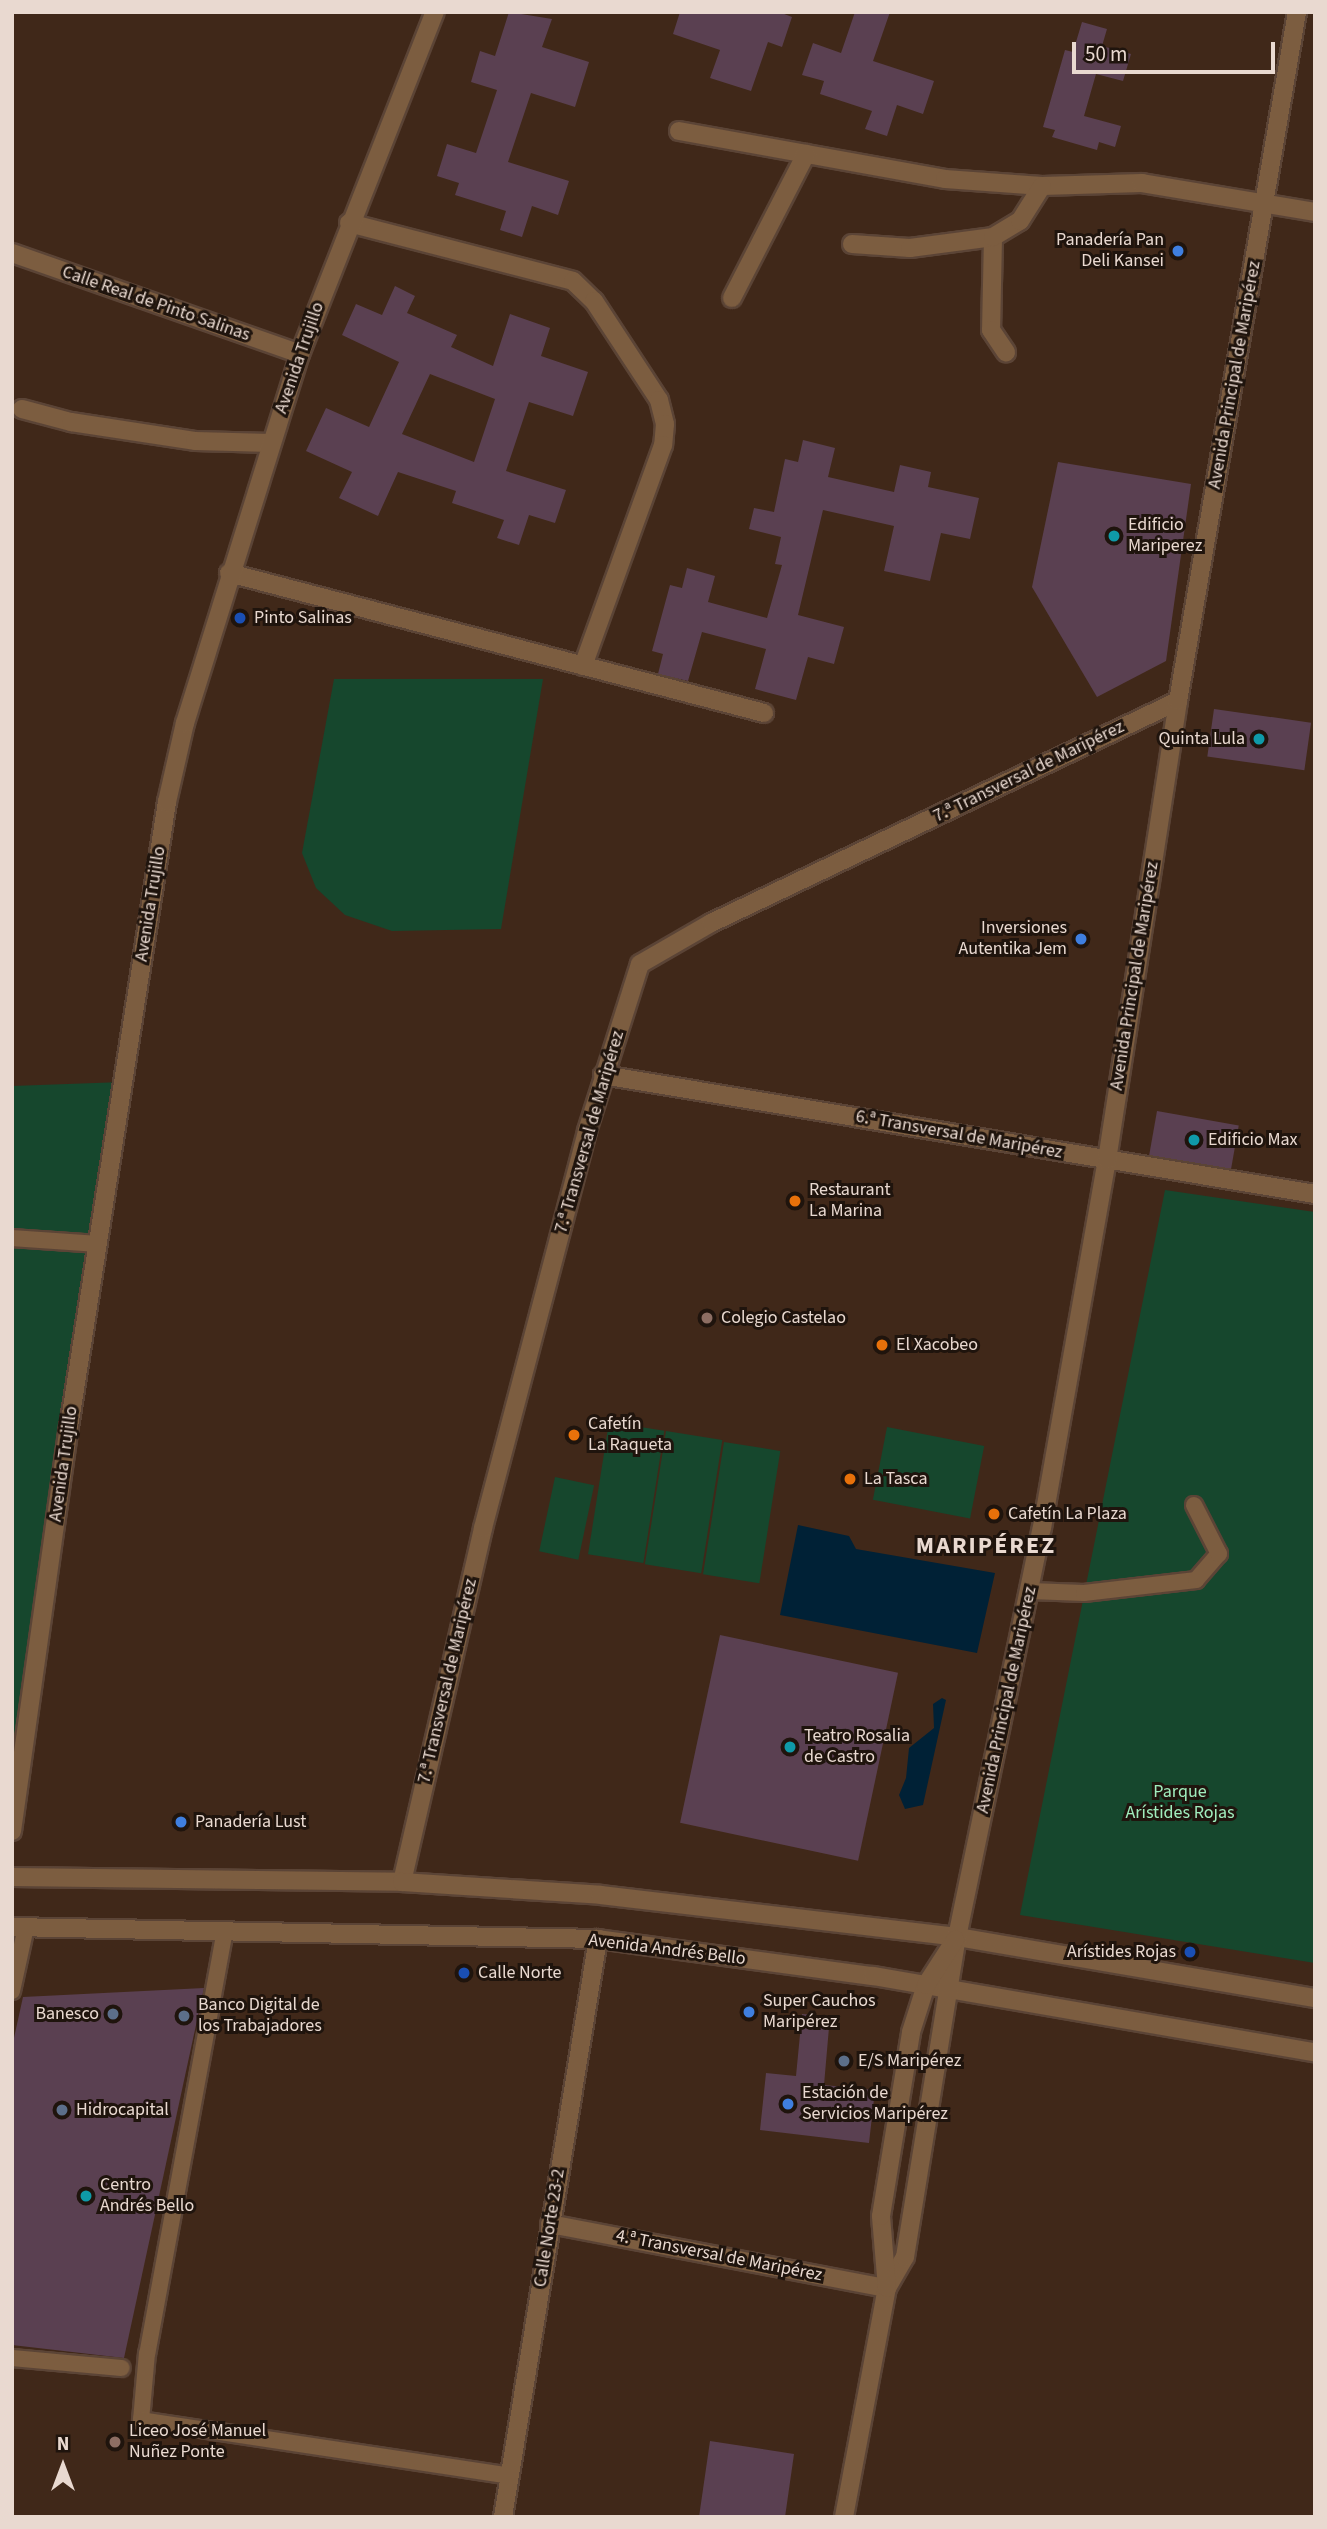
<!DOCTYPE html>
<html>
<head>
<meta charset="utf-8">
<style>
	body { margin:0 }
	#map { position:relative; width:1327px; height:2529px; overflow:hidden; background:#402819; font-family:"Source Sans 3",sans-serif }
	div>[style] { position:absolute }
	.green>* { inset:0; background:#16472d; transform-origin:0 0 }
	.water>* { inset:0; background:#002136 }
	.building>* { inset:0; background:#5a4051; transform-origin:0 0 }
	.roads { filter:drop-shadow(2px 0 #5b4436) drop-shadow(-2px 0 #5b4436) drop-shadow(0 2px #5b4436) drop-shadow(0 -2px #5b4436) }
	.service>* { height:16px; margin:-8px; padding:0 8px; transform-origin:8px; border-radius:8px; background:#7c5d40 }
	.minor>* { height:18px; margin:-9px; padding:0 9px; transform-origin:9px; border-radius:9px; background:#7c5d40 }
	.tertiary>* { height:18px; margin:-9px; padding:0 9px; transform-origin:9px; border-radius:9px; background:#7c5d40 }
	.dots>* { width:19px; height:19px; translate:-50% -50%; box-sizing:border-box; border:4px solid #1f140d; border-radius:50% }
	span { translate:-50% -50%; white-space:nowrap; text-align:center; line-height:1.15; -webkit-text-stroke:6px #1f140d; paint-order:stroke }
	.poi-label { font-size:18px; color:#e9d9d0 }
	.right { translate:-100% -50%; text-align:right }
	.left { translate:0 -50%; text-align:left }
	.street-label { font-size:18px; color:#e9d9d0 }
	.park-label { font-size:18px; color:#a0edbd }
	.district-label { font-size:24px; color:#e9d9d0; font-weight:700; letter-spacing:2px }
	.frame { position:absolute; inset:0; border:14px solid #e9d9d0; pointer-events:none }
	.north { position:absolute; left:28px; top:2431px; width:70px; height:70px; -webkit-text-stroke:5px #1f140d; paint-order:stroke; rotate:0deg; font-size:19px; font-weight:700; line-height:28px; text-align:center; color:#e9d9d0 }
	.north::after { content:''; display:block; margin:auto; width:24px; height:32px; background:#e9d9d0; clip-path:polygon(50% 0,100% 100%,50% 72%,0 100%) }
	.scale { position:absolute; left:1072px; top:42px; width:203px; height:32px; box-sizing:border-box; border:4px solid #e9d9d0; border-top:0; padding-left:9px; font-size:21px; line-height:24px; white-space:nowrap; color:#e9d9d0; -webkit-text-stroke:5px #1f140d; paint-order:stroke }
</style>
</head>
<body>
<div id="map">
	<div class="green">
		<div style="clip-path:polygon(334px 679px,543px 679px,501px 929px,392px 931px,345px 915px,316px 888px,302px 853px)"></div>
		<div style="clip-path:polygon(123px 1082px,12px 1831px,12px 1086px)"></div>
		<div style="clip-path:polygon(1165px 1190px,1315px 1212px,1315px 1963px,1020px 1915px)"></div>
		<div style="left:609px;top:1422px;width:56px;height:134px;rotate:9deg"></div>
		<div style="left:887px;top:1427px;width:99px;height:74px;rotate:11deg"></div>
		<div style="left:666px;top:1431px;width:57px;height:135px;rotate:9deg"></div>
		<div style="left:724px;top:1442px;width:57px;height:134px;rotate:9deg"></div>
		<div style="left:555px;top:1477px;width:40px;height:76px;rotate:12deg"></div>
	</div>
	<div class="water">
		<div style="clip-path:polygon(798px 1525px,849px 1536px,856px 1549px,995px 1573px,977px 1653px,780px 1615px)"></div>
		<div style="clip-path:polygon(942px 1698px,946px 1700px,923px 1805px,905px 1809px,899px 1795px,906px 1778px,909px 1748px,934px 1728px,933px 1704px)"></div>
	</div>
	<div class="building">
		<div style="clip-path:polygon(509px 12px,552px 19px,542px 47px,589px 62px,575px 107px,531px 93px,508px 162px,569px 181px,558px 215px,532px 206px,522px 237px,500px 230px,506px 211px,455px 195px,459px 183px,437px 176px,447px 144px,476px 153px,497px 90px,471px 82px,480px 51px,495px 56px)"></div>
		<div style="clip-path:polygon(680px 12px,779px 12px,792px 17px,782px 47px,768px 42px,751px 91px,710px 78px,720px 50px,673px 34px)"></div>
		<div style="clip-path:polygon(855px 12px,890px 12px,873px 61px,934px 81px,923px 114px,897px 105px,887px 136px,865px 129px,872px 111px,820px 94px,824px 81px,802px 75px,813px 43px,841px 53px)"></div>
		<div style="clip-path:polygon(1082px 22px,1107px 29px,1102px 46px,1131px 54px,1123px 81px,1096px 74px,1084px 116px,1121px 126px,1115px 147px,1099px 142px,1097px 150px,1052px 137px,1055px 130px,1043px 127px,1065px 50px,1073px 52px)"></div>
		<div style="clip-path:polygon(evenodd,395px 286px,415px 296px,407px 313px,457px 335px,451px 347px,493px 366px,510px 314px,550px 328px,541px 356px,588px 372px,573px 416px,529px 402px,506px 471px,566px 490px,555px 523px,529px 515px,519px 545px,497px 538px,504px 520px,452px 503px,456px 491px,398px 472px,378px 516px,339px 498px,352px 472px,306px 451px,326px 408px,369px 427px,399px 362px,342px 335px,356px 304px,382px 315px,395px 286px,430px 374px,495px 399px,474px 462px,402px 434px,430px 374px)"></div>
		<div style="clip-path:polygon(803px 440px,835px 448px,828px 477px,894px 492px,900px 465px,931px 472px,928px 487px,979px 498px,970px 539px,941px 533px,930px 581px,884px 571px,894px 526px,823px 510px,798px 615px,844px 627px,834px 664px,808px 657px,796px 700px,755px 689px,766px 649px,702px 632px,688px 681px,658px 674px,663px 654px,652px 651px,670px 585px,682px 588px,687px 568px,715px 576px,708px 602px,767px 618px,782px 565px,775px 564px,781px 537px,749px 529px,754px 508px,774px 512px,785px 459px,798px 462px)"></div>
		<div style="clip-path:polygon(1058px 462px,1191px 484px,1166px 661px,1097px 697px,1032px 587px)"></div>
		<div style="left:1214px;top:709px;width:98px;height:48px;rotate:8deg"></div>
		<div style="left:1157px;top:1111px;width:83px;height:45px;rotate:10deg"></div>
		<div style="left:720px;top:1635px;width:182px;height:192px;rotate:12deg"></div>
		<div style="clip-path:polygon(204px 1988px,124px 2358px,12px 2345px,12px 2047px,23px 1997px)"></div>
		<div style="clip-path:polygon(802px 2014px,830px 2016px,824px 2085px,875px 2090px,869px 2143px,760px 2130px,766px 2073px,796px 2076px)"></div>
		<div style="clip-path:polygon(710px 2441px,794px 2454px,785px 2517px,699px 2517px)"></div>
	</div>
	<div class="roads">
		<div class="service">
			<div style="left:12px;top:1238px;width:86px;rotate:4deg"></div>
			<div style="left:1030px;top:1591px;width:54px;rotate:2.1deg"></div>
			<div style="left:1084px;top:1593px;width:113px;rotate:-6.6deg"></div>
			<div style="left:1196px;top:1580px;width:35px;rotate:-49deg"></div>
			<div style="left:1219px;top:1554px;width:55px;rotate:-117deg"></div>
			<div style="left:225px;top:1930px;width:430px;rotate:100.4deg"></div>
			<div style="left:147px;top:2353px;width:67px;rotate:95.1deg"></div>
			<div style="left:141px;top:2420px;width:373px;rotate:8.6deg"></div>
			<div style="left:12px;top:1991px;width:66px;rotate:-77.7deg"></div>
			<div style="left:12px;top:2358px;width:110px;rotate:5.2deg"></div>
		</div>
		<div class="minor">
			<div style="left:679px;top:131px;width:270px;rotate:10.2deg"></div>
			<div style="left:945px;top:179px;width:97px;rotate:4.1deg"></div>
			<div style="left:1042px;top:186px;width:100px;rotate:-1.7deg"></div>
			<div style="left:1142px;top:183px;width:175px;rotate:9.5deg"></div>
			<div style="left:349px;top:223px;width:231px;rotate:14.5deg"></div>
			<div style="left:573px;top:281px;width:29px;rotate:44deg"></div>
			<div style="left:594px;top:301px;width:118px;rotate:56.7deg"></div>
			<div style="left:659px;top:400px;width:25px;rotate:76deg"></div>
			<div style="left:665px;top:424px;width:21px;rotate:95deg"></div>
			<div style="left:663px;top:445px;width:235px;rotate:109.9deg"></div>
			<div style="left:993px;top:237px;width:93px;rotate:91.2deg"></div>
			<div style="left:991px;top:330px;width:27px;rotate:56deg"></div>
			<div style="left:852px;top:244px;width:58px;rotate:3.9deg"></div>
			<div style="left:910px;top:248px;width:84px;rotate:-7.5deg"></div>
			<div style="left:993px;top:237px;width:31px;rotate:-31deg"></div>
			<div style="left:1020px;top:221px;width:41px;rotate:-57.8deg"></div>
			<div style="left:12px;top:253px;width:305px;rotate:19.3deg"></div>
			<div style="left:732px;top:298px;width:162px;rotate:-62.8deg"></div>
			<div style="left:22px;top:409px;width:51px;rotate:14.9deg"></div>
			<div style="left:71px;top:422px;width:125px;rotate:8.7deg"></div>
			<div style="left:195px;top:441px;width:76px;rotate:1.5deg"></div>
			<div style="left:229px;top:573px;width:553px;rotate:14.66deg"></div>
			<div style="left:603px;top:1075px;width:722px;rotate:9.49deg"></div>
			<div style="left:12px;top:1831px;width:408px;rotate:-82deg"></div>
			<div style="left:69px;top:1427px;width:633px;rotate:-81.09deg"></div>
			<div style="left:167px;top:802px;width:81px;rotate:-77.2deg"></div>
			<div style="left:185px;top:723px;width:387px;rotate:-72.7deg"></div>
			<div style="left:300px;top:354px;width:368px;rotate:-68.5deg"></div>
			<div style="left:402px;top:1882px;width:363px;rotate:-77.1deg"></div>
			<div style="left:483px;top:1528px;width:410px;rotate:-75.3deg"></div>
			<div style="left:587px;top:1131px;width:175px;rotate:-72.4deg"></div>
			<div style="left:640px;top:964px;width:82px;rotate:-30deg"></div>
			<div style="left:711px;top:923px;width:517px;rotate:-25.43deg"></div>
			<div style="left:550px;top:2224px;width:343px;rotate:10.8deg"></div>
			<div style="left:503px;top:2517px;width:586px;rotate:-80.67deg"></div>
		</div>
		<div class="tertiary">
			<div style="left:12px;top:1877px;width:390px;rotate:0.7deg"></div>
			<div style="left:402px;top:1882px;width:199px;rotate:3.7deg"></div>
			<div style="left:601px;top:1895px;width:358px;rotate:6.7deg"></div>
			<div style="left:957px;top:1937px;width:363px;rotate:9.7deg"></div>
			<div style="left:12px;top:1927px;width:586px;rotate:1.17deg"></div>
			<div style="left:598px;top:1939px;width:277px;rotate:7.7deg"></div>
			<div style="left:873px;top:1976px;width:448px;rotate:9.8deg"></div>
			<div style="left:887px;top:2288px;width:36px;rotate:-60deg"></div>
			<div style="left:905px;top:2257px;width:324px;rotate:-80.8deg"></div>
			<div style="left:957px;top:1937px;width:418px;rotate:-78.3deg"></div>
			<div style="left:1042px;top:1528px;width:374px;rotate:-80deg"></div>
			<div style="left:1107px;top:1160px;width:464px;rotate:-81.2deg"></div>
			<div style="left:1178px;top:701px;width:699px;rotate:-80.2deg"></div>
			<div style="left:844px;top:2517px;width:233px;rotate:-79.4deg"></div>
			<div style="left:887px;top:2288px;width:72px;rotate:-94.8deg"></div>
			<div style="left:881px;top:2216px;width:186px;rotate:-80.7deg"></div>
			<div style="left:911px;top:2032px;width:49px;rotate:-72.3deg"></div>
			<div style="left:926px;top:1985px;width:54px;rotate:-57.2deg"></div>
		</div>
	</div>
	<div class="dots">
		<div style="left:1178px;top:251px;background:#3f7fe0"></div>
		<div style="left:1114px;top:536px;background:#0f9aa8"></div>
		<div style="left:240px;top:618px;background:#1a4fb4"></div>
		<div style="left:1259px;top:739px;background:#0f9aa8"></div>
		<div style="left:1081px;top:939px;background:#3f7fe0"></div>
		<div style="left:1194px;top:1140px;background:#0f9aa8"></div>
		<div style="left:795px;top:1201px;background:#e8710a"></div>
		<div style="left:707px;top:1318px;background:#8d6e63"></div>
		<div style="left:882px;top:1345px;background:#e8710a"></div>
		<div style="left:574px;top:1435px;background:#e8710a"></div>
		<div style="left:850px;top:1479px;background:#e8710a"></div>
		<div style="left:994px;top:1514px;background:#e8710a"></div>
		<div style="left:790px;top:1747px;background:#0f9aa8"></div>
		<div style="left:181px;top:1822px;background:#3f7fe0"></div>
		<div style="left:1190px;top:1952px;background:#1a4fb4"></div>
		<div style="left:464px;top:1973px;background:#1a4fb4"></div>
		<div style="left:749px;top:2012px;background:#3f7fe0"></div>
		<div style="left:113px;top:2014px;background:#5c6f8a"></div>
		<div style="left:184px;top:2016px;background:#5c6f8a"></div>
		<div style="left:844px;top:2061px;background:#5c6f8a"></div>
		<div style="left:788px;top:2104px;background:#3f7fe0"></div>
		<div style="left:62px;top:2110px;background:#5c6f8a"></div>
		<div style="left:86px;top:2196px;background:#0f9aa8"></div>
		<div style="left:115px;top:2442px;background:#8d6e63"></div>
	</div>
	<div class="poi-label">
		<span class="right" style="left:1164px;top:251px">Panadería Pan<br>Deli Kansei</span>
		<span class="left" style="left:1128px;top:536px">Edificio<br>Mariperez</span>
		<span class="left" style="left:254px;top:618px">Pinto Salinas</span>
		<span class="right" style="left:1245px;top:739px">Quinta Lula</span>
		<span class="right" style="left:1067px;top:939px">Inversiones<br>Autentika Jem</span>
		<span class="left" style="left:1208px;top:1140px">Edificio Max</span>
		<span class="left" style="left:809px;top:1201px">Restaurant<br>La Marina</span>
		<span class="left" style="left:721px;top:1318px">Colegio Castelao</span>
		<span class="left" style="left:896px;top:1345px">El Xacobeo</span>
		<span class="left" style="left:588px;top:1435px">Cafetín<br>La Raqueta</span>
		<span class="left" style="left:864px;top:1479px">La Tasca</span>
		<span class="left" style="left:1008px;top:1514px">Cafetín La Plaza</span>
		<span class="left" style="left:804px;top:1747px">Teatro Rosalia<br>de Castro</span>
		<span class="left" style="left:195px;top:1822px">Panadería Lust</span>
		<span class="right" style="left:1176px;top:1952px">Arístides Rojas</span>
		<span class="left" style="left:478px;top:1973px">Calle Norte</span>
		<span class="left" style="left:763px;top:2012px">Super Cauchos<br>Maripérez</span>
		<span class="left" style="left:198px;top:2016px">Banco Digital de<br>los Trabajadores</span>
		<span class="right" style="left:99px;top:2014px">Banesco</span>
		<span class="left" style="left:858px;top:2061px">E/S Maripérez</span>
		<span class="left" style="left:802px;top:2104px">Estación de<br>Servicios Maripérez</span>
		<span class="left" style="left:76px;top:2110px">Hidrocapital</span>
		<span class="left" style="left:100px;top:2196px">Centro<br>Andrés Bello</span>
		<span class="left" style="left:129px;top:2442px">Liceo José Manuel<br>Nuñez Ponte</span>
	</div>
	<div class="street-label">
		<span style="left:156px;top:304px;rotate:19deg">Calle Real de Pinto Salinas</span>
		<span style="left:300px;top:358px;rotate:-71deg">Avenida Trujillo</span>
		<span style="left:1235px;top:375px;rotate:-80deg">Avenida Principal de Maripérez</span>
		<span style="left:1029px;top:772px;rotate:-26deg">7.ª Transversal de Maripérez</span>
		<span style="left:151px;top:904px;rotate:-81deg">Avenida Trujillo</span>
		<span style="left:1135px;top:976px;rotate:-81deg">Avenida Principal de Maripérez</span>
		<span style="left:590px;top:1132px;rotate:-74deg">7.ª Transversal de Maripérez</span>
		<span style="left:959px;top:1135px;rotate:10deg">6.ª Transversal de Maripérez</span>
		<span style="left:64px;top:1464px;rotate:-82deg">Avenida Trujillo</span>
		<span style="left:448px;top:1681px;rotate:-77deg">7.ª Transversal de Maripérez</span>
		<span style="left:1007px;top:1700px;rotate:-78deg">Avenida Principal de Maripérez</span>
		<span style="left:667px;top:1950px;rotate:7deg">Avenida Andrés Bello</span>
		<span style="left:550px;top:2228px;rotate:-81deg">Calle Norte 23-2</span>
		<span style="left:719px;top:2256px;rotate:11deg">4.ª Transversal de Maripérez</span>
	</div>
	<div class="park-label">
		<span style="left:1180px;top:1803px">Parque<br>Arístides Rojas</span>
	</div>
	<div class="district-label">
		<span style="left:986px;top:1546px">MARIPÉREZ</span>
	</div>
	<div class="frame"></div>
	<div class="north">N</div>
	<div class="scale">50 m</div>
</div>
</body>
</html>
